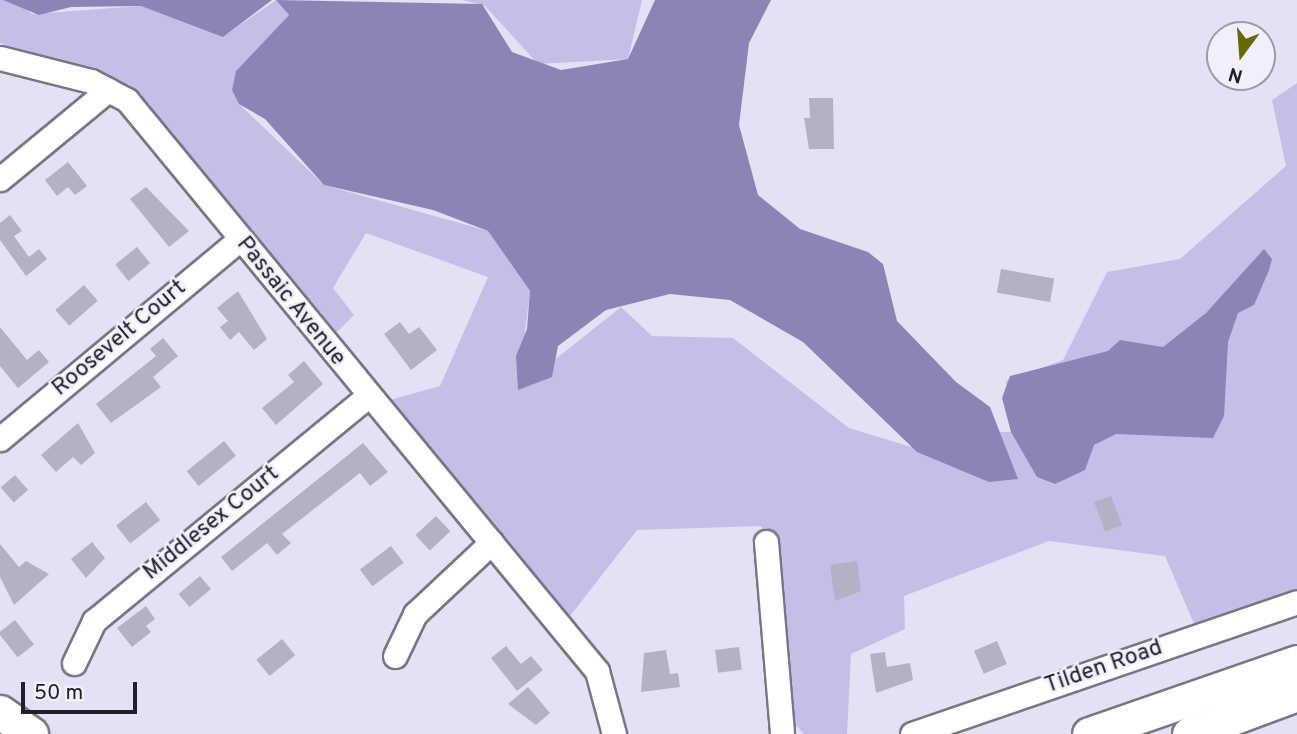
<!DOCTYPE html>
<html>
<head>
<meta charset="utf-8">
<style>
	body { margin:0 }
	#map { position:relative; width:1297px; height:734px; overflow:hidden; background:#e3e1f3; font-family:Overpass,sans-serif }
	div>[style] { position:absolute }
	.green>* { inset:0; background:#c4bfe8 }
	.water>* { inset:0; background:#8c84b7 }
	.building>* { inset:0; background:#b3b1c3; transform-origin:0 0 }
	.roads { filter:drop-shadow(2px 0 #777686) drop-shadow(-2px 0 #777686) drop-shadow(0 2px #777686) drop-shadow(0 -2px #777686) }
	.minor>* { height:23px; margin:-11.5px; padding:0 11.5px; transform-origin:11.5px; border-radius:11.5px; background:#fff }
	.highway>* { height:33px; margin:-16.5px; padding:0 16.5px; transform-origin:16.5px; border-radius:16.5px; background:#fff }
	span { translate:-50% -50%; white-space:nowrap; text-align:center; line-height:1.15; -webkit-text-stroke:5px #f0effe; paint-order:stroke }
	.street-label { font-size:23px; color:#212027 }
	.north { position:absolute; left:1206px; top:21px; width:70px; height:70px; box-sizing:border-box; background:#f0effe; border:2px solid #9d9ca8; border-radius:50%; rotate:196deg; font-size:19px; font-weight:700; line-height:28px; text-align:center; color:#212027 }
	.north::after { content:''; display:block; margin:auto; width:24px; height:32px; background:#676907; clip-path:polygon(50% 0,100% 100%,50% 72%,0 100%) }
	.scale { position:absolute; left:21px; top:682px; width:116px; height:32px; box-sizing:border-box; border:4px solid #212027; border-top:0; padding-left:9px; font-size:21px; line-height:24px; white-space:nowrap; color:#212027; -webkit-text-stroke:5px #f0effe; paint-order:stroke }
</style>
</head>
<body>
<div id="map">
	<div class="green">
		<div style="clip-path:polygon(0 0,16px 0,32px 14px,141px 6px,224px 36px,276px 0,289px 15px,236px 71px,239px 104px,324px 185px,488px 231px,530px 291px,518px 389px,621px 307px,652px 336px,733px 338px,849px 428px,1017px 479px,988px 432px,1011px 432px,1006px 381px,1063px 360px,1107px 272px,1180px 259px,1286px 166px,1272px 100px,1297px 83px,1297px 592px,1195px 626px,1165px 556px,1049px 541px,904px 596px,905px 629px,851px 654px,847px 734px,804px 734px,785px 713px,774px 548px,761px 526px,637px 530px,563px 625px,383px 402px,440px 386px,488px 277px,366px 233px,333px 288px,354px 315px,337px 332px,130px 85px,0 43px)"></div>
		<div style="clip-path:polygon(463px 0,642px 0,628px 59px,538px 64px,485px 6px)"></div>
	</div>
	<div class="water">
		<div style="clip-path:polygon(3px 0,272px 0,223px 37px,141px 6px,71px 7px,39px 15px)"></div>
		<div style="clip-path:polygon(276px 0,482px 4px,512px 52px,561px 70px,628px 59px,655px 0,771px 0,749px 43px,739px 125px,758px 195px,800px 229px,868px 252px,883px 264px,897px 321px,956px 382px,990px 407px,1018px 479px,989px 482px,917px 452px,803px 342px,730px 300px,670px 294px,606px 310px,558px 346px,552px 377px,518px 390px,516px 356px,527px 329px,530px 291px,488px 231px,433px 210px,324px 185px,265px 119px,239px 104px,232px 90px,236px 71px,289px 15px)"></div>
		<div style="clip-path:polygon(1264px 249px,1272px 259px,1269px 270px,1254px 305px,1238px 313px,1228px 342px,1224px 416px,1213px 438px,1116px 434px,1094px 445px,1085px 470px,1055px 484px,1037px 477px,1011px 432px,1002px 398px,1010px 376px,1108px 351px,1120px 340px,1163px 347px,1206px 313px)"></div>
	</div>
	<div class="building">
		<div style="clip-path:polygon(809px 98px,833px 98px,834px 149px,809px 149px,804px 118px,810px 118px)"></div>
		<div style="clip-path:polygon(68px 162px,87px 186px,75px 195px,68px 187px,57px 196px,45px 180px)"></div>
		<div style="clip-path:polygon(146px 187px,189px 231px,169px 247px,130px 199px)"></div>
		<div style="clip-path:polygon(10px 215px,22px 231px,14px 236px,29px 257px,39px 249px,47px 259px,26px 276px,0 240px,0 223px)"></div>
		<div style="left:137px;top:247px;width:21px;height:28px;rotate:51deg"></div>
		<div style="left:1001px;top:269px;width:54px;height:24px;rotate:10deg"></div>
		<div style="left:84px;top:285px;width:21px;height:38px;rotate:49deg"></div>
		<div style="clip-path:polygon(238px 291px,267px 339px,254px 350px,239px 332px,230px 340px,220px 327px,228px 321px,217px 308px)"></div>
		<div style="clip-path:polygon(400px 322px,409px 334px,419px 327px,437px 350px,411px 370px,384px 334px)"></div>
		<div style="clip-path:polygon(0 327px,27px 360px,39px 350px,49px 362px,18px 388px,0 366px)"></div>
		<div style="clip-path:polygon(163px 338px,178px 356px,153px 377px,161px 387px,111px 423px,96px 404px,156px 356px,150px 349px)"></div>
		<div style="clip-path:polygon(304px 361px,323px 384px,276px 425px,262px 408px,294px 382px,288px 375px)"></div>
		<div style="clip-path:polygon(78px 423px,95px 453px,81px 465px,73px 457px,56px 472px,41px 455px)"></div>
		<div style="left:224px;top:441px;width:19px;height:48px;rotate:51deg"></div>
		<div style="clip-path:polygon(363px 443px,388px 472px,370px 486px,360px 473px,282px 534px,291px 543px,277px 555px,267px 543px,232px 571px,221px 557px)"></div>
		<div style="left:15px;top:475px;width:20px;height:19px;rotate:49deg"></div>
		<div style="left:1111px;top:496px;width:31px;height:18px;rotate:69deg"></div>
		<div style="left:146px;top:502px;width:23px;height:38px;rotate:52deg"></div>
		<div style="left:436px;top:516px;width:21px;height:28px;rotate:47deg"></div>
		<div style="clip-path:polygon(92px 542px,105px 558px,86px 578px,71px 559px)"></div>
		<div style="clip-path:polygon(0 544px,19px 567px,26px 561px,49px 574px,14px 605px,0 577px)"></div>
		<div style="left:391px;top:546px;width:21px;height:39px;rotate:53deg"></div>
		<div style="clip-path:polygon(857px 561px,861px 591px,835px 601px,830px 565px)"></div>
		<div style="left:200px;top:576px;width:17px;height:28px;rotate:50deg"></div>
		<div style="clip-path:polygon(146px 606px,155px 619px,146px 626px,151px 632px,132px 647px,117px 628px)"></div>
		<div style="left:15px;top:620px;width:31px;height:21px;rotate:52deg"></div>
		<div style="left:282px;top:639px;width:21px;height:33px;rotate:51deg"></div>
		<div style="left:997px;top:641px;width:25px;height:25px;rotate:67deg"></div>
		<div style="clip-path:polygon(506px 646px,521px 664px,531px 656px,543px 670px,517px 691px,491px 658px)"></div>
		<div style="left:739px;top:647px;width:23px;height:24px;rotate:83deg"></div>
		<div style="clip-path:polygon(666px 650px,670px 674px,678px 673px,680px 687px,641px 692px,644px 653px)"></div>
		<div style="clip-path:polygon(885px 652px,887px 667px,910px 663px,913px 680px,876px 693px,870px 654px)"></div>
		<div style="clip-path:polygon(528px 687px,550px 713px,536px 725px,508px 704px)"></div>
	</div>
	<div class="roads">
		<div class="minor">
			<div style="left:0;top:58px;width:94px;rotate:14.2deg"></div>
			<div style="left:91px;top:81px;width:41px;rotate:27.8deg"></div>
			<div style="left:127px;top:100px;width:740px;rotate:50.54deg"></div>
			<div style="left:597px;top:671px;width:65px;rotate:74.9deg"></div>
			<div style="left:0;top:179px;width:140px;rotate:-39.5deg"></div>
			<div style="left:0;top:439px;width:312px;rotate:-39.8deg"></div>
			<div style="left:766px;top:542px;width:193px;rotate:85.2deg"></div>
			<div style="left:395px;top:656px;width:47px;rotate:-64.5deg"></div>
			<div style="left:415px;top:614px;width:105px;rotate:-43.1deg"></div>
			<div style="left:74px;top:663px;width:47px;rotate:-64.5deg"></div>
			<div style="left:94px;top:621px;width:353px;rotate:-39.4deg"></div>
			<div style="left:912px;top:734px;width:407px;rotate:-18.9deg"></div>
		</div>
		<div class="highway">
			<div style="left:0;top:712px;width:38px;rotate:35deg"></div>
			<div style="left:1089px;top:734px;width:220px;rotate:-19.1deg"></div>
			<div style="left:1189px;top:734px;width:115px;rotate:-20.3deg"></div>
		</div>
	</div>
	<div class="street-label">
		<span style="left:290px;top:302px;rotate:51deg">Passaic Avenue</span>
		<span style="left:120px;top:339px;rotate:-40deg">Roosevelt Court</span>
		<span style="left:212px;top:524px;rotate:-39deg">Middlesex Court</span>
		<span style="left:1104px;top:668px;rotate:-19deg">Tilden Road</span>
	</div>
	<div class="north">N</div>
	<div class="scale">50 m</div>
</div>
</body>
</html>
